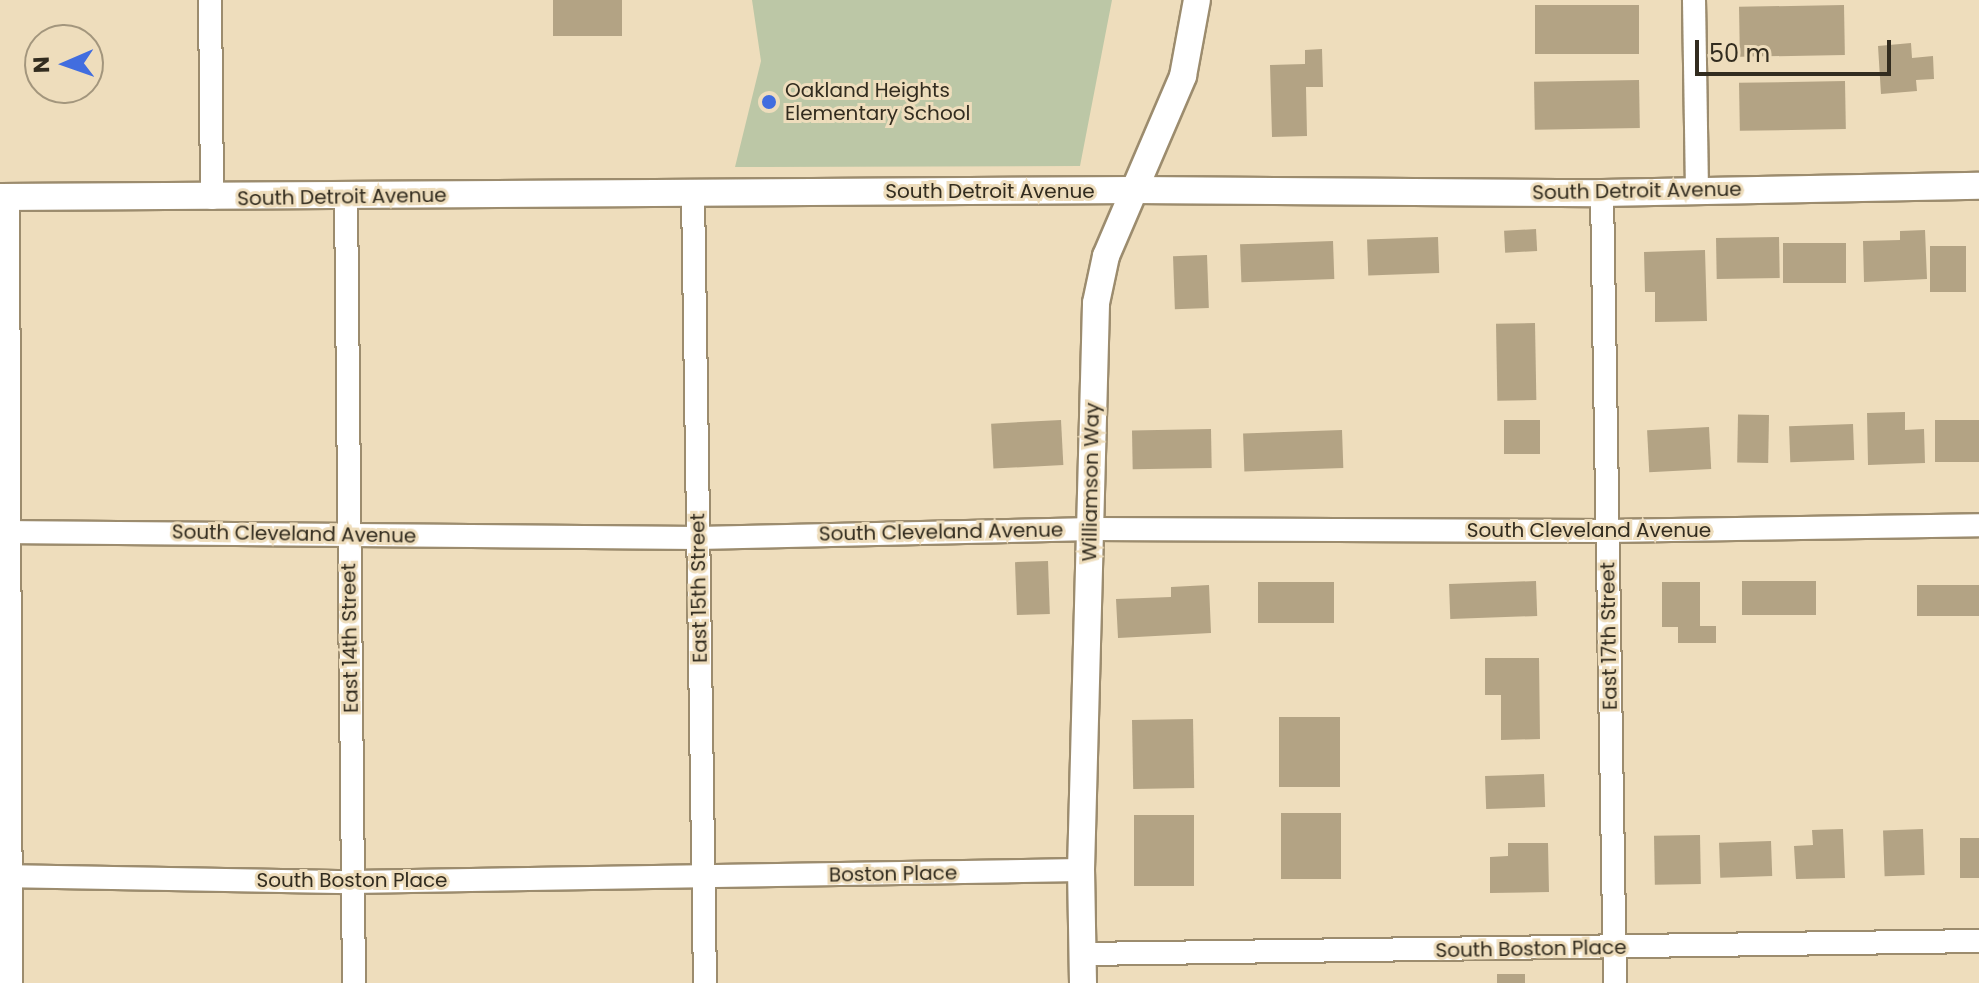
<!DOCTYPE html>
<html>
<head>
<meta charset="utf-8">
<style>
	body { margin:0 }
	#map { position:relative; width:1979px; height:983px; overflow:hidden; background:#eeddbc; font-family:Poppins,sans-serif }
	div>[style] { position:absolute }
	.green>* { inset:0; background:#bcc7a6 }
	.building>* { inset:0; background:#b3a384; transform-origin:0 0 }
	.roads { filter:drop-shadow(2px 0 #9c8c6e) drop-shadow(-2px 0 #9c8c6e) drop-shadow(0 2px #9c8c6e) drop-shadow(0 -2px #9c8c6e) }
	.minor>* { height:22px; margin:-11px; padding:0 11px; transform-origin:11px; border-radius:11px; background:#fff }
	.tertiary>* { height:26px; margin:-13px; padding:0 13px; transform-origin:13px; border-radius:13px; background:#fff }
	.dots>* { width:22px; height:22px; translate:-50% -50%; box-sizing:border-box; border:4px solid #eeddbc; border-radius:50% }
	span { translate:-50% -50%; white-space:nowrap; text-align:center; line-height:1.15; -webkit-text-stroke:6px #eeddbc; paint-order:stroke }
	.poi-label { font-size:20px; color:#322c1f }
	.left { translate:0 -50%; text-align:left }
	.street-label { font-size:20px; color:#322c1f }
	.north { position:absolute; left:24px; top:24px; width:80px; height:80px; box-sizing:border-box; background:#eeddbc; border:2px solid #a3967d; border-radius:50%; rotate:268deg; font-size:22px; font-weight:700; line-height:32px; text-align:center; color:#322c1f }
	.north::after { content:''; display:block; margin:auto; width:28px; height:36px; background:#416ddf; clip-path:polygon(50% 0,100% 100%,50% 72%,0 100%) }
	.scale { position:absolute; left:1695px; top:40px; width:196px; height:36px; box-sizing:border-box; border:4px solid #322c1f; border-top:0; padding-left:10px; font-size:24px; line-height:28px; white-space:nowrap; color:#322c1f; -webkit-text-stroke:6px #eeddbc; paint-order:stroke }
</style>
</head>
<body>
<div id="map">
	<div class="green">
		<div style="clip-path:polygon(752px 0,1112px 0,1080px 166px,735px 167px,761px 61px)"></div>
	</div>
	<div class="building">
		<div style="left:553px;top:0;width:69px;height:36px"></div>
		<div style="left:1639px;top:5px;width:49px;height:104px;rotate:90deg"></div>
		<div style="left:1844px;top:5px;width:50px;height:105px;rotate:89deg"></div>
		<div style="clip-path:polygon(1911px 43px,1912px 58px,1933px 56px,1934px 79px,1916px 80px,1917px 91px,1881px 94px,1878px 46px)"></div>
		<div style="clip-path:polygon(1322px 49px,1323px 87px,1306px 87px,1307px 136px,1272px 137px,1270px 65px,1305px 64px,1305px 50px)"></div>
		<div style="left:1639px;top:80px;width:48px;height:105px;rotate:89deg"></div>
		<div style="left:1845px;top:81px;width:48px;height:106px;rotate:89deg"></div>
		<div style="left:1536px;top:229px;width:22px;height:32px;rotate:87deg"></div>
		<div style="clip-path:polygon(1925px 230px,1927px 279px,1864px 282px,1863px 241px,1900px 240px,1900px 231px)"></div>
		<div style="left:1438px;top:237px;width:36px;height:71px;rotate:88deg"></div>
		<div style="left:1779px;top:237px;width:41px;height:63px;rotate:89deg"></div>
		<div style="left:1333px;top:241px;width:38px;height:93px;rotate:88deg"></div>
		<div style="left:1846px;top:243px;width:40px;height:63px;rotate:90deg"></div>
		<div style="left:1930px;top:246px;width:36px;height:46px"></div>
		<div style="clip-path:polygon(1705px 250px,1707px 321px,1655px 322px,1655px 292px,1645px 292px,1644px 252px)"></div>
		<div style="left:1207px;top:255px;width:53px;height:34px;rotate:88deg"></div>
		<div style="left:1535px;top:323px;width:77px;height:39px;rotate:89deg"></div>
		<div style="clip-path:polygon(1905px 412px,1905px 430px,1924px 429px,1925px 463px,1868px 465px,1867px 413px)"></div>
		<div style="left:1769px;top:415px;width:48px;height:31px;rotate:91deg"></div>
		<div style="left:1061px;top:420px;width:45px;height:70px;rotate:87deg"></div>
		<div style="left:1504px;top:420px;width:36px;height:34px"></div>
		<div style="left:1935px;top:420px;width:44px;height:42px"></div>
		<div style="left:1853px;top:424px;width:36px;height:64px;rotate:88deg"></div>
		<div style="left:1709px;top:427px;width:42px;height:62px;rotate:87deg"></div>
		<div style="left:1211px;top:429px;width:39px;height:79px;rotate:89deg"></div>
		<div style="left:1342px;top:430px;width:38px;height:99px;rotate:88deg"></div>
		<div style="left:1048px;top:561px;width:53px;height:33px;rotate:88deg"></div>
		<div style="left:1536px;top:581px;width:35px;height:87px;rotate:88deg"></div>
		<div style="left:1816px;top:581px;width:34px;height:74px;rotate:90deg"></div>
		<div style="left:1258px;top:582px;width:76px;height:41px"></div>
		<div style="clip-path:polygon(1662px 582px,1700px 582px,1700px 626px,1716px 626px,1716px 643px,1678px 643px,1678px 627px,1662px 627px)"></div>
		<div style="clip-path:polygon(1209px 585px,1211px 633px,1118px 638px,1116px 599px,1171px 597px,1171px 587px)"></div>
		<div style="left:1979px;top:585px;width:31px;height:62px;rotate:90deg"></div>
		<div style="clip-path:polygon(1485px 658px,1539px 658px,1540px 739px,1501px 740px,1501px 695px,1485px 695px)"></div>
		<div style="left:1279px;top:717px;width:61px;height:70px"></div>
		<div style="left:1193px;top:719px;width:69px;height:61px;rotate:89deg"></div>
		<div style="left:1544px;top:774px;width:33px;height:59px;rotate:88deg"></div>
		<div style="left:1281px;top:813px;width:60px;height:66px"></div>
		<div style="left:1134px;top:815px;width:60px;height:71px"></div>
		<div style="clip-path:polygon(1843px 829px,1845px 878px,1796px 879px,1794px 846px,1813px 845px,1812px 830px)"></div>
		<div style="left:1923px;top:829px;width:46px;height:40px;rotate:88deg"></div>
		<div style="left:1700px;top:835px;width:49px;height:46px;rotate:89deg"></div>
		<div style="left:1960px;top:838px;width:19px;height:40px"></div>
		<div style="left:1771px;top:841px;width:35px;height:52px;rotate:88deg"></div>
		<div style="clip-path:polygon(1508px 843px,1548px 843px,1549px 892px,1490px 893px,1490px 857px,1508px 856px)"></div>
		<div style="left:1525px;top:974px;width:9px;height:28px;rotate:90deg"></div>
	</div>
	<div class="roads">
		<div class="minor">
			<div style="left:210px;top:0;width:198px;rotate:89.4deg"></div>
			<div style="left:1694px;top:0;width:190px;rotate:89.1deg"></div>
			<div style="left:693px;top:193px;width:790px;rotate:89.13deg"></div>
			<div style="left:1602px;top:193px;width:790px;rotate:89.06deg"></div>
			<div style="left:346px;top:196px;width:787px;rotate:89.42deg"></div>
			<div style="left:8px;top:197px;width:786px;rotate:89.78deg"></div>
			<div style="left:0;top:532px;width:698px;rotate:0.49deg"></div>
			<div style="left:698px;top:538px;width:394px;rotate:-1.3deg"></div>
			<div style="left:1092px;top:529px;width:515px;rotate:0.22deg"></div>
			<div style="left:1607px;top:531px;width:372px;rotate:-0.9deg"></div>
			<div style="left:0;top:876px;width:352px;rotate:1deg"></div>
			<div style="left:352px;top:882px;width:729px;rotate:-0.94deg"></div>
			<div style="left:1083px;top:954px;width:896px;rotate:-0.83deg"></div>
		</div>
		<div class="tertiary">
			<div style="left:0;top:197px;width:1135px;rotate:-0.35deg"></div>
			<div style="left:1135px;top:190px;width:467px;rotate:0.4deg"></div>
			<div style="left:1602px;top:193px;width:377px;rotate:-1.1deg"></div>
			<div style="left:1083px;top:983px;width:113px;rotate:-91deg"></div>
			<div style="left:1081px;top:870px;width:567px;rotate:-88.48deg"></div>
			<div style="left:1096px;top:303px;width:48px;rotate:-78deg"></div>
			<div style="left:1106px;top:256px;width:196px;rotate:-66.8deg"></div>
			<div style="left:1183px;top:76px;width:77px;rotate:-79.6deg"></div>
		</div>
	</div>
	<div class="dots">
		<div style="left:769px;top:102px;background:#416ddf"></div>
	</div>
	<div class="poi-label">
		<span class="left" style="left:785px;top:102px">Oakland Heights<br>Elementary School</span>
	</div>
	<div class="street-label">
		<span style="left:990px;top:191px">South Detroit Avenue</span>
		<span style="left:1637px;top:191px;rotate:-1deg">South Detroit Avenue</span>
		<span style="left:342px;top:197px;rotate:-1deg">South Detroit Avenue</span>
		<span style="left:1091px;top:482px;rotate:-89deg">Williamson Way</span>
		<span style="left:1589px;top:530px">South Cleveland Avenue</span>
		<span style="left:941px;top:532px;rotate:-1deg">South Cleveland Avenue</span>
		<span style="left:294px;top:534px;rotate:1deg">South Cleveland Avenue</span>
		<span style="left:699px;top:588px;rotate:-91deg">East 15th Street</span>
		<span style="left:1609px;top:636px;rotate:-91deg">East 17th Street</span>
		<span style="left:350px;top:638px;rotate:-91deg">East 14th Street</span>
		<span style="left:893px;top:874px;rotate:-1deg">Boston Place</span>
		<span style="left:352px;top:880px">South Boston Place</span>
		<span style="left:1531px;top:949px;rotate:-1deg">South Boston Place</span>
	</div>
	<div class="north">N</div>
	<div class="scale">50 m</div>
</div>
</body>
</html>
